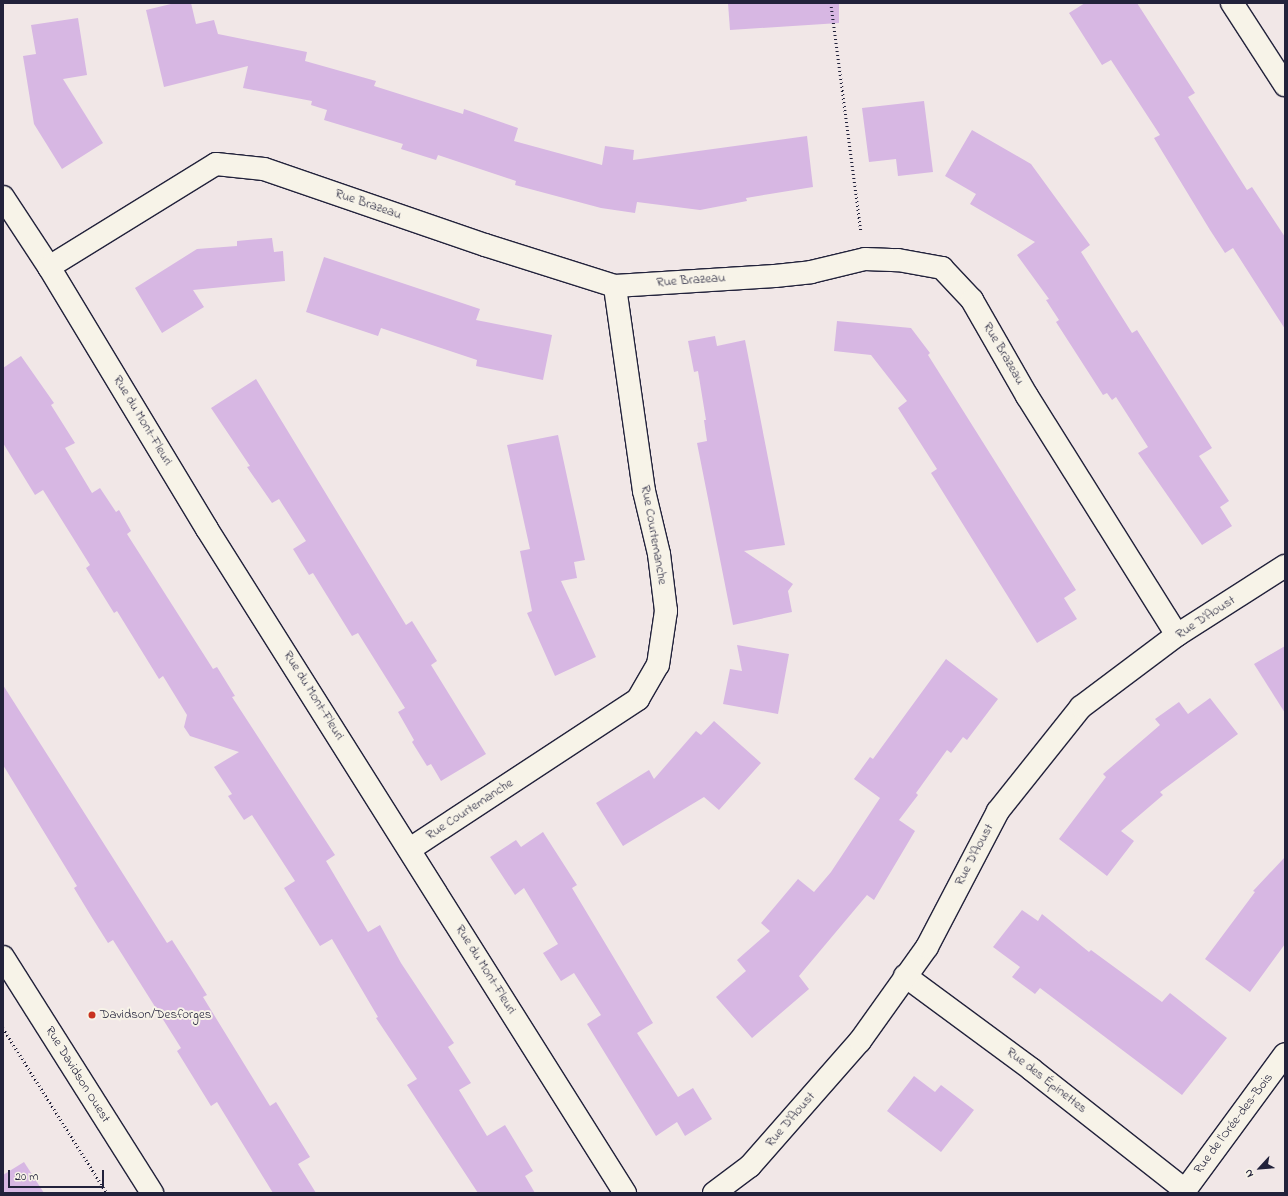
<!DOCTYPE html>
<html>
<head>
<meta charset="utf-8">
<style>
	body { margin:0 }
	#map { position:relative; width:1288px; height:1196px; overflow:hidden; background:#f1e7e7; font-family:"Indie Flower",sans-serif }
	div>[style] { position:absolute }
	.building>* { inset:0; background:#d7b7e3 }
	.path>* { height:2.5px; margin-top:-1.25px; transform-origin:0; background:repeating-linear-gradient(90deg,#22223b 0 1px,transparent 0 4px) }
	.roads { filter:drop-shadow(1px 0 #22223b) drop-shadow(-1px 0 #22223b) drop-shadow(0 1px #22223b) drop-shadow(0 -1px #22223b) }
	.minor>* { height:22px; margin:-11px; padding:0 11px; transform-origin:11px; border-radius:11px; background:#f7f3e8 }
	.tertiary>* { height:22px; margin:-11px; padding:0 11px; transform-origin:11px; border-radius:11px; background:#f7f3e8 }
	.dots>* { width:11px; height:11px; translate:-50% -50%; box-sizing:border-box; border:2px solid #f7f3e8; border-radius:50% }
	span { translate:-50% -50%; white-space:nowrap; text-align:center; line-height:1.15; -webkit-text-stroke:4px #f7f3e8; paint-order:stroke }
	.street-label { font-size:13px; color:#22223b }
	.poi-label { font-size:13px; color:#22223b }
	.left { translate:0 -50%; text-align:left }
	.frame { position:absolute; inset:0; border:4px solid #22223b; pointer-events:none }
	.north { position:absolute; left:1240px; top:1148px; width:40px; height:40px; -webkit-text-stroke:3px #f7f3e8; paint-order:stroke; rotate:244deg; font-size:11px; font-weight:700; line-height:16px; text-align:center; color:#22223b }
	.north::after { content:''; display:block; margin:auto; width:14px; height:18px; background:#22223b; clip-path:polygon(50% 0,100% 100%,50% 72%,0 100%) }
	.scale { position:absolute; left:8px; top:1170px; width:96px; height:18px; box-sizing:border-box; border:2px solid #22223b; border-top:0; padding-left:5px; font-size:12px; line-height:14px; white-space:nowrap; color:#22223b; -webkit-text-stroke:3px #f7f3e8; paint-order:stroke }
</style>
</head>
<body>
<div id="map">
	<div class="building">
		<div style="clip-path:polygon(175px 3px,191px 3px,196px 24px,214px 20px,218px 34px,307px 52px,305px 61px,376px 81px,374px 86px,463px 114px,464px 109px,518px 128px,514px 141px,602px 165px,605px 146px,634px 150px,633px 160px,807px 136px,813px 187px,746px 198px,747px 201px,700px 210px,637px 202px,635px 213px,601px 208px,515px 185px,516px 181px,438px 155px,436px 160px,401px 149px,403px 144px,324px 120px,327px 110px,311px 105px,312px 101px,243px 88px,248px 66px,164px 87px,146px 10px)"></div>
		<div style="clip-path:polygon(728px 3px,839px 3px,839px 23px,730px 30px)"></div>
		<div style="clip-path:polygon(1085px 3px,1137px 3px,1195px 93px,1188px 97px,1247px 190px,1252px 187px,1285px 237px,1285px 329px,1233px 248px,1225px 253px,1210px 230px,1154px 138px,1160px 135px,1111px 60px,1102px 65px,1069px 13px)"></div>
		<div style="clip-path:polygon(78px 18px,87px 75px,63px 79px,103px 143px,62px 169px,34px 124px,23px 56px,36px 54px,31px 25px)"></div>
		<div style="clip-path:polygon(924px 101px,933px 172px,898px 176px,896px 159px,869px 162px,862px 108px)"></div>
		<div style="clip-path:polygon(972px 130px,1031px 164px,1090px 245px,1081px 252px,1132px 333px,1137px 330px,1212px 448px,1199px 456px,1229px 501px,1220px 507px,1232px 526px,1202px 545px,1138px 453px,1148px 447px,1116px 397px,1112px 400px,1107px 393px,1103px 395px,1056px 322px,1059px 320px,1046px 300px,1049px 299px,1017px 255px,1035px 242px,970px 204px,976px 194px,945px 176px)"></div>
		<div style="clip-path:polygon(272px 238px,274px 252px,283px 251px,285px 281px,193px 290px,204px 307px,162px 333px,135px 288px,197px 249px,237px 246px,237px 241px)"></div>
		<div style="clip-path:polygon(324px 257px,480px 309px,476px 320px,552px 335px,543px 380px,476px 366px,477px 360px,381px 328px,378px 336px,306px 312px)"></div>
		<div style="clip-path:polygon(837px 321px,911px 328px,930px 353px,928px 355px,1076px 590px,1064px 598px,1077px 619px,1037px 643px,931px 473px,937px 469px,898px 408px,907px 401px,871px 355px,834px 351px)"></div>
		<div style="clip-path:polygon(715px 336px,717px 346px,745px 340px,785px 545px,744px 551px,793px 584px,788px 591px,792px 612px,733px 625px,697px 443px,707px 441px,704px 420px,706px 420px,698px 371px,694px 372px,688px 341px)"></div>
		<div style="clip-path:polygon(21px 356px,54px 403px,51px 405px,75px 443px,65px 448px,92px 493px,100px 488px,116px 512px,119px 510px,131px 531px,127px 534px,213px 669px,217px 667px,235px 696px,232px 697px,335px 855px,326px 861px,368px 932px,380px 925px,401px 963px,454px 1043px,448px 1047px,471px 1083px,459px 1090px,487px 1136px,505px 1125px,533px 1171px,525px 1176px,535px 1193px,478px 1193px,407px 1085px,417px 1079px,376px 1018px,378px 1017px,332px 939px,320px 946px,284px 888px,295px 881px,252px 815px,244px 820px,228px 796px,232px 794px,214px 767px,239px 752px,190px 736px,184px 727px,187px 715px,163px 676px,159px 679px,117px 611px,114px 613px,86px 568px,90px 565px,43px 490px,35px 495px,3px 443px,3px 368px)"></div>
		<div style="clip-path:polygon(256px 379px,406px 625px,412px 621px,437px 661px,431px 665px,486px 754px,441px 781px,431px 764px,427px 766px,412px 742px,414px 740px,398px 712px,405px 708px,358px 633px,352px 636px,313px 573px,309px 575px,293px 549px,306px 541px,279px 499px,272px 503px,247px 467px,250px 466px,211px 408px)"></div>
		<div style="clip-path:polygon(558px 435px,585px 560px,574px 562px,577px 578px,561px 581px,596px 657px,555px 676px,527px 613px,532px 611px,520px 551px,530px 549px,507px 445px)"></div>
		<div style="clip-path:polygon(737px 645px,789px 654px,778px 714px,723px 704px,730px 669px,742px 671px)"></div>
		<div style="clip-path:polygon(1285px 646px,1285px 713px,1254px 664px)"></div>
		<div style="clip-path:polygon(946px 659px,998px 699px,967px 740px,963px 737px,951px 753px,947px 750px,916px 793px,918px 795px,899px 820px,915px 831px,874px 900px,867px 895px,799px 976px,809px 989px,752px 1038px,716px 997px,746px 971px,737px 960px,770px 931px,761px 923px,798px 879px,814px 892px,831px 872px,880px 798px,854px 779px,870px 757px,873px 759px)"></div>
		<div style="clip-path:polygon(3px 685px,167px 943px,172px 940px,190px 968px,207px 995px,203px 997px,270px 1106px,276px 1102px,310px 1157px,298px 1164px,316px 1193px,273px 1193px,217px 1102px,211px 1106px,177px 1051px,181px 1048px,113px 940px,108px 943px,91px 916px,74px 888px,77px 886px,3px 765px)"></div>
		<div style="clip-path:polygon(1210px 698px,1238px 734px,1160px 792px,1163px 795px,1121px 831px,1134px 841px,1107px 876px,1059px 839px,1106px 777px,1103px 774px,1160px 725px,1155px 719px,1179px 702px,1188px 714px)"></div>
		<div style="clip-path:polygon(714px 721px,761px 763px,719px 810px,704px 797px,623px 846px,596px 803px,649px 770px,654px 779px,696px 731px,701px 735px)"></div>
		<div style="clip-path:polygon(543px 832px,577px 885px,572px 888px,653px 1023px,637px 1033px,678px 1097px,693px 1088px,712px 1119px,685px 1136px,677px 1122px,656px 1136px,587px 1024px,601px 1015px,574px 973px,561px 981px,543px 953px,558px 944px,524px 888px,515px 895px,490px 857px,516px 840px,521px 847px)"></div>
		<div style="clip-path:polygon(1285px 857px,1285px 944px,1250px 992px,1205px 959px,1255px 892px,1253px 891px)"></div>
		<div style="clip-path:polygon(1022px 910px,1038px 921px,1042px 914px,1089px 952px,1091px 950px,1162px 1002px,1170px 993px,1227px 1038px,1182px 1095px,1040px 988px,1035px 994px,1012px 977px,1020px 967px,993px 947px)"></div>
		<div style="clip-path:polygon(914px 1076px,935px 1092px,941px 1085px,974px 1110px,941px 1152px,887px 1111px)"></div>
		<div style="clip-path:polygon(24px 1162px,44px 1193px,3px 1193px,3px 1175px)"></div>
	</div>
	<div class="path">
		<div style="left:831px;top:3px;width:230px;rotate:82.5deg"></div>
		<div style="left:3px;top:1028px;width:195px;rotate:57.8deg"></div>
	</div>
	<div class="roads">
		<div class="minor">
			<div style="left:3px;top:197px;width:84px;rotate:56.7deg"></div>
			<div style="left:49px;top:267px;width:306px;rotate:58.9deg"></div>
			<div style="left:207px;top:529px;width:785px;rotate:57.81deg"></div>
			<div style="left:49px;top:267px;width:196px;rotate:-31.7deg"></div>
			<div style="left:216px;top:164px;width:48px;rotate:5.9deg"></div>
			<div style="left:264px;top:169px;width:234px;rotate:19deg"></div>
			<div style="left:485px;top:245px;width:136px;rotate:17.5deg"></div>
			<div style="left:615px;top:286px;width:160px;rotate:-3.6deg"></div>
			<div style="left:775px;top:276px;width:36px;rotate:-6deg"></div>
			<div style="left:811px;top:272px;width:56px;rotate:-13.5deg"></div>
			<div style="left:865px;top:259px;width:33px;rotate:2deg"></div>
			<div style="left:898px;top:260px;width:45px;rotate:10.3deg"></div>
			<div style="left:942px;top:268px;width:44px;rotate:46.8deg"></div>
			<div style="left:972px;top:300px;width:111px;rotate:60.2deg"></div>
			<div style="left:1027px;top:396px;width:282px;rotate:57.9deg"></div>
			<div style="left:410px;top:849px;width:273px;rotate:-33.3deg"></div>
			<div style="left:638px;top:699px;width:39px;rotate:-60deg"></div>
			<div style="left:658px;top:665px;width:55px;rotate:-81.6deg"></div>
			<div style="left:666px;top:611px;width:57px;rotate:-97deg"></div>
			<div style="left:659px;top:554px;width:65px;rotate:-103.4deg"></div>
			<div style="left:644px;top:491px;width:207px;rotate:-98.1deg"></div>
			<div style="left:905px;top:976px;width:157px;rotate:36.4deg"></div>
			<div style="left:1031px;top:1069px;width:196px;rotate:38.2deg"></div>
			<div style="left:714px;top:1193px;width:45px;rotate:-36.9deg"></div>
			<div style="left:750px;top:1166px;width:167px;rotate:-48.7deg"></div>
			<div style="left:860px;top:1041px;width:115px;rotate:-54.5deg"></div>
			<div style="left:927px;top:947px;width:153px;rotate:-62.4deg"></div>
			<div style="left:998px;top:811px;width:133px;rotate:-51.4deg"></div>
			<div style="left:1081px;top:707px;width:120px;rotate:-36.9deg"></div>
			<div style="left:1177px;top:635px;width:128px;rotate:-32.6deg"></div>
			<div style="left:1183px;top:1193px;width:172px;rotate:-53.7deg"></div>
		</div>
		<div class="tertiary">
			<div style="left:1232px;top:3px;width:98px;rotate:57.1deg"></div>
			<div style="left:3px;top:957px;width:279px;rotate:57.7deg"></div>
		</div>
	</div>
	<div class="dots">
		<div style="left:92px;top:1015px;background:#c8321e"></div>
	</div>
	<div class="street-label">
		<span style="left:368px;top:205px;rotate:19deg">Rue Brazeau</span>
		<span style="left:691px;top:281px;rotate:-4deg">Rue Brazeau</span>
		<span style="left:1003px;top:354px;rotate:60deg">Rue Brazeau</span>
		<span style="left:142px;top:421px;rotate:59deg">Rue du Mont-Fleuri</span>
		<span style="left:653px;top:535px;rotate:80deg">Rue Courtemanche</span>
		<span style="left:1206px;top:618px;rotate:-33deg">Rue D'Aoust</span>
		<span style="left:313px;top:696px;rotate:58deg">Rue du Mont-Fleuri</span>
		<span style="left:470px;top:810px;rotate:-33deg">Rue Courtemanche</span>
		<span style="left:975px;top:855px;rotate:-62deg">Rue D'Aoust</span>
		<span style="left:485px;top:970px;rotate:58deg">Rue du Mont-Fleuri</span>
		<span style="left:77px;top:1075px;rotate:58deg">Rue Davidson Ouest</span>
		<span style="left:1046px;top:1081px;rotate:38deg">Rue des Épinettes</span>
		<span style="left:791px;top:1120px;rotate:-49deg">Rue D'Aoust</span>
		<span style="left:1234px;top:1124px;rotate:-53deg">Rue de l'Orée-des-Bois</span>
	</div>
	<div class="poi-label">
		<span class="left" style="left:100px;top:1015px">Davidson/Desforges</span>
	</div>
	<div class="frame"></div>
	<div class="north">N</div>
	<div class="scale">20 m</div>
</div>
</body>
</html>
